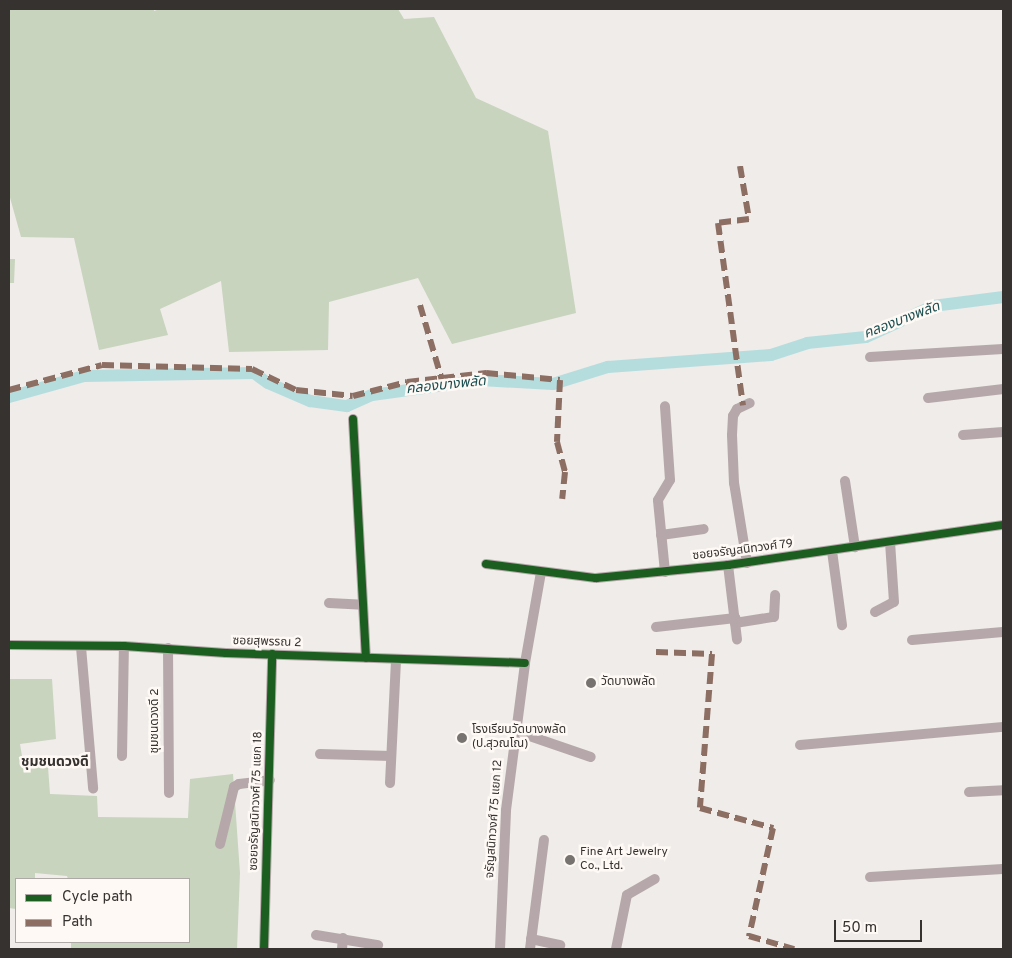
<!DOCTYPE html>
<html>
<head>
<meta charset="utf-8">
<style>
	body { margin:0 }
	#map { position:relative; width:1012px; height:958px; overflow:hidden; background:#efece9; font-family:Overpass,"Noto Sans Thai",sans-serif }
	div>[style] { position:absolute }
	.forest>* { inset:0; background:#c8d4bd }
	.canal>* { height:12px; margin:-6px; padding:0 6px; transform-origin:6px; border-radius:6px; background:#b5ddde }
	.minor>* { height:10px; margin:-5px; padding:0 5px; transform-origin:5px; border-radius:5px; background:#b6a8aa }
	.quiet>* { height:6px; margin-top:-3px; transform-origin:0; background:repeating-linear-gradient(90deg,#8d6e63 0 12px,transparent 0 18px) }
	.cycleway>* { height:8px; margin:-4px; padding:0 4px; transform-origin:4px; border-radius:4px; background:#1b5e20 }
	.dots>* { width:14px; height:14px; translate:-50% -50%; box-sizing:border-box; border:2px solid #fff9f5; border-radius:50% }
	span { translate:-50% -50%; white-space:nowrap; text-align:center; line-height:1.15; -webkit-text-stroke:5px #fff9f5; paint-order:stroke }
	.street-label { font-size:12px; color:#353230 }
	.poi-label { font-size:12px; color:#353230 }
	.left { translate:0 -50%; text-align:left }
	.water-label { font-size:14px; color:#1a4e50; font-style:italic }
	.neighbourhood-label { font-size:14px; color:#353230; font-weight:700 }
	.frame { position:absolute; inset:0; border:10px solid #353230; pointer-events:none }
	.legend { position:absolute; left:15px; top:878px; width:175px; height:65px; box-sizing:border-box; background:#fff9f5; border:1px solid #aea9a6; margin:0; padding:6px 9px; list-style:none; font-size:15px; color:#353230 }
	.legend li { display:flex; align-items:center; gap:10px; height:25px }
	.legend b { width:25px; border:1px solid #aea9a6 }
	.scale { position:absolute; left:834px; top:920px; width:88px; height:22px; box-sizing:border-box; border:2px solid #353230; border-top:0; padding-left:6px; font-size:15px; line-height:18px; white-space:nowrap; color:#353230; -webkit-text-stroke:4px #fff9f5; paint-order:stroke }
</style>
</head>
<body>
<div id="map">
	<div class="forest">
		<div style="clip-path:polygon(9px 9px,154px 9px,154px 11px,160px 9px,398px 9px,404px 19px,434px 17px,476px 98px,548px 131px,576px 313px,452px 344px,418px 278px,329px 302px,328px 350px,229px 352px,221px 281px,160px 309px,168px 335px,99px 350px,74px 238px,21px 237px,9px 194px)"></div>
		<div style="clip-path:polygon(9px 259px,15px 259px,14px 283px,9px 283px)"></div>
		<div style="clip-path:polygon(9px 656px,10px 679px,52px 679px,56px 739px,20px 744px,24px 768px,48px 767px,50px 794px,97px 796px,98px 817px,188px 818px,190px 779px,233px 774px,240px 873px,237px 949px,71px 949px,71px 942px,189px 942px,189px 879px,68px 879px,67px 876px,35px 873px,35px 879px,16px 879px,16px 909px,9px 908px)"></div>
	</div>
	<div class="canal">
		<div style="left:9px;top:397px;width:78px;rotate:-15.6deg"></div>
		<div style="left:84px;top:376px;width:170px;rotate:-1deg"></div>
		<div style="left:254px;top:373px;width:17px;rotate:36deg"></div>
		<div style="left:268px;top:383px;width:46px;rotate:23.2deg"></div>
		<div style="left:310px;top:401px;width:37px;rotate:8deg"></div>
		<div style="left:347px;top:406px;width:27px;rotate:-24deg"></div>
		<div style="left:372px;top:395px;width:110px;rotate:-7.8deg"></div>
		<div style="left:481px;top:380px;width:72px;rotate:3.2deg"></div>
		<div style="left:553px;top:384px;width:58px;rotate:-17.2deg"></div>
		<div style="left:608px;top:367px;width:163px;rotate:-4.2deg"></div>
		<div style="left:771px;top:355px;width:38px;rotate:-18deg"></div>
		<div style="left:807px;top:343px;width:59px;rotate:-5.8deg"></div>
		<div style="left:866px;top:337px;width:74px;rotate:-24.8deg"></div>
		<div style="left:933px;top:306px;width:71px;rotate:-7.3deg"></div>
	</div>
	<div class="minor">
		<div style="left:870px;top:357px;width:133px;rotate:-3.4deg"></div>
		<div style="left:928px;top:398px;width:76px;rotate:-6.8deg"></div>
		<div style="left:353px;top:419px;width:239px;rotate:86.9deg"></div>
		<div style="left:963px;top:435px;width:40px;rotate:-4.3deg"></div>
		<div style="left:845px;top:481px;width:67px;rotate:81.4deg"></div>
		<div style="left:661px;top:535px;width:43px;rotate:-7.9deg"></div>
		<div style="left:832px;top:551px;width:75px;rotate:82.3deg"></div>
		<div style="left:747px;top:563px;width:81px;rotate:-99.2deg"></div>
		<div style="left:734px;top:483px;width:48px;rotate:-92.4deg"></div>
		<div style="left:732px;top:435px;width:19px;rotate:-87deg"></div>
		<div style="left:733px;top:416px;width:8px;rotate:-60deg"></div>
		<div style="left:737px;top:409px;width:14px;rotate:-25deg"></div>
		<div style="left:486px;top:564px;width:111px;rotate:7.3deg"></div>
		<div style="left:596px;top:578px;width:133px;rotate:-5.6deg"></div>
		<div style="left:728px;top:565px;width:278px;rotate:-8.3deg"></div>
		<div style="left:728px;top:565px;width:75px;rotate:83.1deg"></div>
		<div style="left:665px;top:572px;width:72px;rotate:-95.6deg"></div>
		<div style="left:658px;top:500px;width:23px;rotate:-59deg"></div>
		<div style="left:670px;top:480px;width:74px;rotate:-93.9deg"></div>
		<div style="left:329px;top:603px;width:34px;rotate:3deg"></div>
		<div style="left:875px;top:612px;width:21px;rotate:-28deg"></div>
		<div style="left:894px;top:602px;width:60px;rotate:-93.8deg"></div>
		<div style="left:735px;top:623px;width:39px;rotate:-9deg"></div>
		<div style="left:774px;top:617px;width:22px;rotate:-87deg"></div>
		<div style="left:656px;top:627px;width:80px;rotate:-6.5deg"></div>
		<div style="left:912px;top:640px;width:91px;rotate:-5deg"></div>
		<div style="left:9px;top:645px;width:115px;rotate:0.5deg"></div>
		<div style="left:124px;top:646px;width:102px;rotate:3.9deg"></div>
		<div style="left:226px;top:653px;width:299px;rotate:1.9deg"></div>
		<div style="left:81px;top:647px;width:142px;rotate:85.1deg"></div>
		<div style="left:168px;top:648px;width:145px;rotate:89.6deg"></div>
		<div style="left:515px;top:731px;width:80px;rotate:18.9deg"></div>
		<div style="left:800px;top:745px;width:204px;rotate:-5.1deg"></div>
		<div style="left:320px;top:754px;width:71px;rotate:1.6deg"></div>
		<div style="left:122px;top:756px;width:110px;rotate:-89deg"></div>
		<div style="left:390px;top:783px;width:124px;rotate:-87.2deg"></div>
		<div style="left:969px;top:792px;width:34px;rotate:-3deg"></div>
		<div style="left:220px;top:844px;width:59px;rotate:-76.2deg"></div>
		<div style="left:234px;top:787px;width:6px;rotate:-31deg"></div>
		<div style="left:239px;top:784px;width:31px;rotate:-7deg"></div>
		<div style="left:870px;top:877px;width:133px;rotate:-3.4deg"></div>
		<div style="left:316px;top:935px;width:63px;rotate:9.2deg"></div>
		<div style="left:531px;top:939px;width:30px;rotate:12deg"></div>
		<div style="left:264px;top:949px;width:295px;rotate:-88.4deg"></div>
		<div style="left:342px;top:949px;width:11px;rotate:-85deg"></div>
		<div style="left:500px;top:949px;width:139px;rotate:-87.5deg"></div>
		<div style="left:506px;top:810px;width:148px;rotate:-82.6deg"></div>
		<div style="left:525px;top:663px;width:92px;rotate:-80deg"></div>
		<div style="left:530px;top:949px;width:110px;rotate:-82.7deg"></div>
		<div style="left:616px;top:949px;width:55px;rotate:-78.5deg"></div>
		<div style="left:627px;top:895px;width:32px;rotate:-30deg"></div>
	</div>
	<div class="quiet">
		<div style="left:740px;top:166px;width:54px;rotate:80.4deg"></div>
		<div style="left:749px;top:219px;width:31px;rotate:173deg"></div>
		<div style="left:718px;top:223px;width:184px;rotate:82.2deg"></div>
		<div style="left:420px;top:305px;width:78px;rotate:73.7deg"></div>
		<div style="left:9px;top:390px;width:96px;rotate:-15deg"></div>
		<div style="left:102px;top:365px;width:150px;rotate:1.5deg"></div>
		<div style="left:252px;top:369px;width:49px;rotate:25.5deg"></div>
		<div style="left:296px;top:390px;width:57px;rotate:6deg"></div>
		<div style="left:353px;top:396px;width:56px;rotate:-14.5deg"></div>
		<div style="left:407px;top:382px;width:80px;rotate:-6.5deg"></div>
		<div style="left:486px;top:373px;width:74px;rotate:5.4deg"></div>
		<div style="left:560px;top:380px;width:62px;rotate:92.8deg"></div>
		<div style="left:557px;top:442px;width:31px;rotate:75deg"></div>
		<div style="left:565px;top:472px;width:27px;rotate:96deg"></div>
		<div style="left:656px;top:652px;width:56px;rotate:2deg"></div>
		<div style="left:712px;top:654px;width:154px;rotate:94.5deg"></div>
		<div style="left:700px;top:808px;width:76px;rotate:15.3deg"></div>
		<div style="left:773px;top:828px;width:111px;rotate:102.5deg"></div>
		<div style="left:749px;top:936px;width:47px;rotate:16.1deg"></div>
	</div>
	<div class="cycleway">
		<div style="left:353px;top:419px;width:239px;rotate:86.9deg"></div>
		<div style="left:486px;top:564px;width:111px;rotate:7.3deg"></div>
		<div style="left:596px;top:578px;width:133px;rotate:-5.6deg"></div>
		<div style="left:728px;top:565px;width:278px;rotate:-8.3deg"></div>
		<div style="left:9px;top:645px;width:115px;rotate:0.5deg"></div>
		<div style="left:124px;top:646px;width:102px;rotate:3.9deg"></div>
		<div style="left:226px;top:653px;width:299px;rotate:1.9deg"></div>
		<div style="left:264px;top:949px;width:295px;rotate:-88.4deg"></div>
	</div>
	<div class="dots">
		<div style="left:591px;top:683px;background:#767371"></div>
		<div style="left:462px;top:738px;background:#767371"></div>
		<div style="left:570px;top:860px;background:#767371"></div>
	</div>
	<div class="street-label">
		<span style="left:743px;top:551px;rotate:-7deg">ซอยจรัญสนิทวงศ์ 79</span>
		<span style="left:267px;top:643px;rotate:2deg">ซอยสุพรรณ 2</span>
		<span style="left:156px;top:721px;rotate:-90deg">ชุมชนดวงดี 2</span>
		<span style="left:257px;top:801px;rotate:-88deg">ซอยจรัญสนิทวงศ์ 75 แยก 18</span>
		<span style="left:495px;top:819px;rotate:-86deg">จรัญสนิทวงศ์ 75 แยก 12</span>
	</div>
	<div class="poi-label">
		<span class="left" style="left:601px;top:683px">วัดบางพลัด</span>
		<span class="left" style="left:472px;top:738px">โรงเรียนวัดบางพลัด<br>(ป.สุวณโณ)</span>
		<span class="left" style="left:580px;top:860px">Fine Art Jewelry<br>Co., Ltd.</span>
	</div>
	<div class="water-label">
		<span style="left:902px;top:321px;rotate:-21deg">คลองบางพลัด</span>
		<span style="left:446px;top:386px;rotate:-6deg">คลองบางพลัด</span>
	</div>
	<div class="neighbourhood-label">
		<span style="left:55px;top:763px">ชุมชนดวงดี</span>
	</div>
	<div class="frame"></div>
	<ul class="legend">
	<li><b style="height:6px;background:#1b5e20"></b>Cycle path</li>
	<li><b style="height:6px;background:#8d6e63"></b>Path</li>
	</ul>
	<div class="scale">50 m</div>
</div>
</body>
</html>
